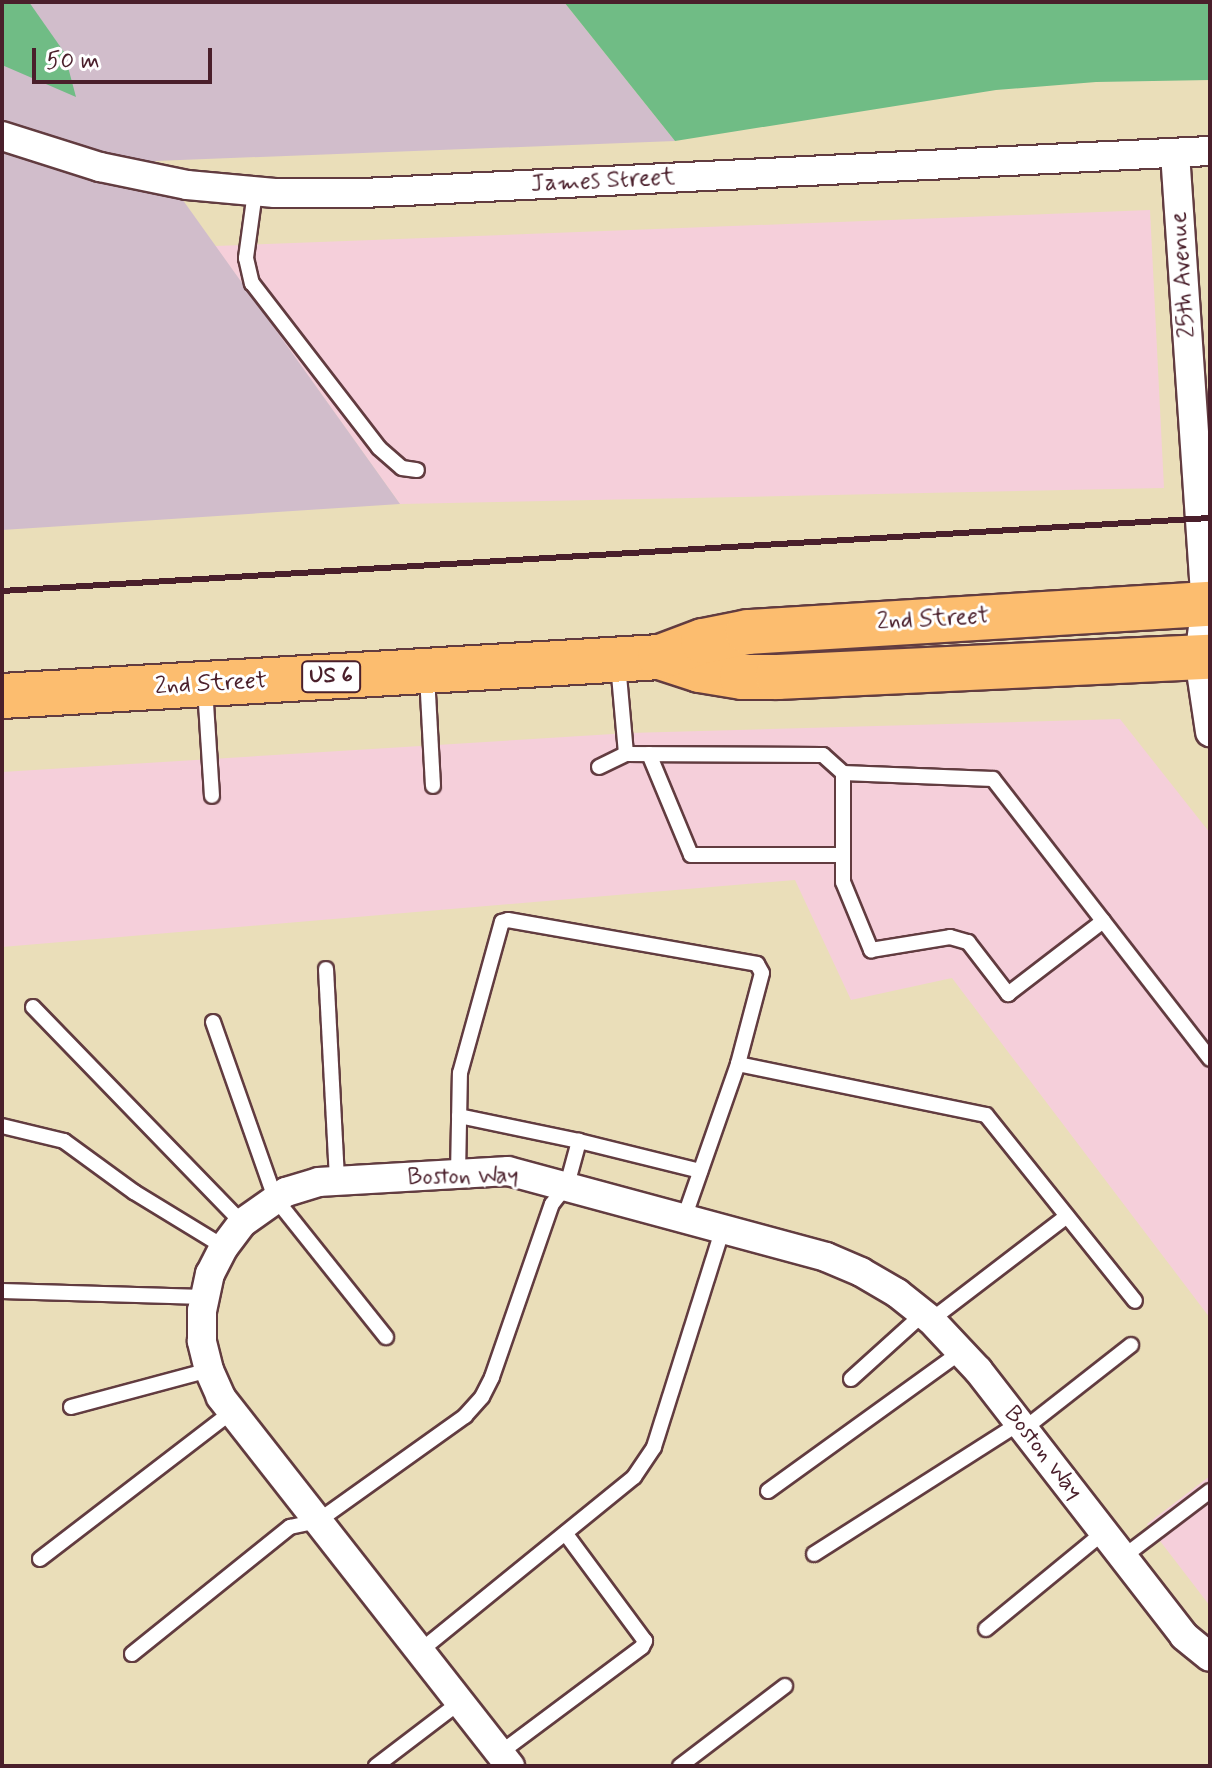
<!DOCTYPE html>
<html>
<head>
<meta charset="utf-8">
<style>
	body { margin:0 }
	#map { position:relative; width:1212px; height:1768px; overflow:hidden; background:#eadeb9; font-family:Mynerve,sans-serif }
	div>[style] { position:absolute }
	.built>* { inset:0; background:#f5cfda }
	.industrial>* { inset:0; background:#d1bdcb }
	.forest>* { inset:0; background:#70bc85 }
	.roads { filter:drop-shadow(2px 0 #623c40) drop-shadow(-2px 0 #623c40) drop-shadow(0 2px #623c40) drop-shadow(0 -2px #623c40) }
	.lane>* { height:14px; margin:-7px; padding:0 7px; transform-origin:7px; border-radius:7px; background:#fff }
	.street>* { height:28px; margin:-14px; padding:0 14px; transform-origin:14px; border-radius:14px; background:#fff }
	.primary>* { height:44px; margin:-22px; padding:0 22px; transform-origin:22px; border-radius:22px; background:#fcbd6f }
	.rail>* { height:6px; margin:-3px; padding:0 3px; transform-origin:3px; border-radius:3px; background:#4a1f2b }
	span { translate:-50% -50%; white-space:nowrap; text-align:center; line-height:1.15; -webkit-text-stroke:6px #fff; paint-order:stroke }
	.shield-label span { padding:2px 6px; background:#fff; border:2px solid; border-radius:6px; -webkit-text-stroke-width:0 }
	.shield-label { font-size:22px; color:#4a1f2b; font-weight:700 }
	.street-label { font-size:24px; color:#4a1f2b }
	.frame { position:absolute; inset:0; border:4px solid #4a1f2b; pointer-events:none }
	.scale { position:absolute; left:32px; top:48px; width:180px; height:36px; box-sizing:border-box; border:4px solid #4a1f2b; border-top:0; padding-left:10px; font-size:24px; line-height:28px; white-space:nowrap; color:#4a1f2b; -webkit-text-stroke:6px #fff; paint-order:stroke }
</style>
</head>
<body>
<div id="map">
	<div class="built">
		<div style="clip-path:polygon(1150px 210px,1164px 488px,400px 504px,215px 246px)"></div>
		<div style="clip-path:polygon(1120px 719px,1210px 833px,1210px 1318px,952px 978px,851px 1000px,795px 880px,2px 947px,2px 772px,629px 733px)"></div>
		<div style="clip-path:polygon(1210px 1476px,1210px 1606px,1147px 1524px)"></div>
	</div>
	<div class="industrial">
		<div style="clip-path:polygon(2px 2px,564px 2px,675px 141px,155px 161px,400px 504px,2px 530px)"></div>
	</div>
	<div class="forest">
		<div style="clip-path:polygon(2px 2px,29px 2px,64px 52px,76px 97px,2px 65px)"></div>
		<div style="clip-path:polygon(564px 2px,1210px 2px,1210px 80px,1096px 82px,996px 90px,675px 141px)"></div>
	</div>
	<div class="roads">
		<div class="lane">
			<div style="left:255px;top:192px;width:67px;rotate:97.8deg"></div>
			<div style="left:246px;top:258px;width:26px;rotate:77deg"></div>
			<div style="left:252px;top:283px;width:208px;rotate:52.4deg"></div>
			<div style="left:379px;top:448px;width:30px;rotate:41deg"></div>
			<div style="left:402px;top:468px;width:15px;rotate:8deg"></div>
			<div style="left:618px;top:664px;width:90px;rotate:84.9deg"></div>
			<div style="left:427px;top:675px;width:111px;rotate:86.9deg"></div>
			<div style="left:205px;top:688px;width:108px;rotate:86.3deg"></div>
			<div style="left:649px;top:754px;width:109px;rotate:67.4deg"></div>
			<div style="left:691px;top:855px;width:150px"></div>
			<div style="left:599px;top:767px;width:30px;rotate:-26deg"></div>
			<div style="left:626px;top:754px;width:197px;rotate:0.3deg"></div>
			<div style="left:823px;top:755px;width:27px;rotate:42deg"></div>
			<div style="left:843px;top:773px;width:150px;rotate:2.3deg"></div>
			<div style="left:993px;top:779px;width:354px;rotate:52.2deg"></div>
			<div style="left:843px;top:773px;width:109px;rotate:90deg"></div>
			<div style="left:843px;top:882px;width:74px;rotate:67.6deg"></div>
			<div style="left:871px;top:950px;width:80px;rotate:-9.3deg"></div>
			<div style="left:950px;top:937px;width:19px;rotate:16deg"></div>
			<div style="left:968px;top:942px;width:66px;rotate:52.4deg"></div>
			<div style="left:1008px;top:994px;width:120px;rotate:-37.5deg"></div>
			<div style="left:326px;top:969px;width:212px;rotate:87deg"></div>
			<div style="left:33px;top:1007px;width:301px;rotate:45.9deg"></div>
			<div style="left:213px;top:1022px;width:187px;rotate:70.6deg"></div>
			<div style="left:275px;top:1198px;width:178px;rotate:51.4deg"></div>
			<div style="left:738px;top:1064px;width:253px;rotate:11.6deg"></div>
			<div style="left:986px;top:1115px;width:238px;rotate:51.3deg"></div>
			<div style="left:459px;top:1116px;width:123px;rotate:11.8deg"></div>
			<div style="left:579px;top:1141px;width:125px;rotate:13.9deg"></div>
			<div style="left:2px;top:1126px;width:64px;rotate:13.6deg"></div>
			<div style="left:64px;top:1141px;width:87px;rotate:36.1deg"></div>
			<div style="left:134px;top:1192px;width:105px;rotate:31.4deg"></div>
			<div style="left:458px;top:1174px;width:101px;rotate:-88.9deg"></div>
			<div style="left:460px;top:1073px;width:157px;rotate:-74.5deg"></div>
			<div style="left:502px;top:922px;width:6px;rotate:-18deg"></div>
			<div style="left:508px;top:920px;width:253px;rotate:10deg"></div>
			<div style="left:757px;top:964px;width:10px;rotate:61deg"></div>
			<div style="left:762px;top:973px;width:94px;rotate:104.8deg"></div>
			<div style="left:738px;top:1064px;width:163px;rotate:109.3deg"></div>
			<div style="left:2px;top:1291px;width:202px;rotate:1.7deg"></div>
			<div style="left:931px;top:1320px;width:171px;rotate:-37.4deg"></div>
			<div style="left:851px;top:1379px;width:97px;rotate:-42.1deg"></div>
			<div style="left:71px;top:1407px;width:143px;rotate:-15deg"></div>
			<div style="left:1024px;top:1429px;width:136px;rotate:-38.1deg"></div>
			<div style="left:768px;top:1491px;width:238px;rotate:-35.8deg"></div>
			<div style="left:814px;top:1554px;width:244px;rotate:-32.5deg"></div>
			<div style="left:1123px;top:1557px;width:109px;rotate:-37.2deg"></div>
			<div style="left:40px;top:1559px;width:243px;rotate:-37.5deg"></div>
			<div style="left:986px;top:1629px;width:153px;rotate:-39.4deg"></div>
			<div style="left:420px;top:1651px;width:276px;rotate:-39.1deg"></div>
			<div style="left:634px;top:1477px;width:36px;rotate:-56deg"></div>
			<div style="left:654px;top:1447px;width:230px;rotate:-72.5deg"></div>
			<div style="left:132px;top:1654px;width:203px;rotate:-38.8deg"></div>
			<div style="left:290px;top:1527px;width:29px;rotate:-12deg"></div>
			<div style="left:318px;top:1521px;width:181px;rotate:-35.5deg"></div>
			<div style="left:465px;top:1416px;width:25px;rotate:-48deg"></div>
			<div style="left:482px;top:1397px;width:22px;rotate:-63deg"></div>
			<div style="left:492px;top:1377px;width:183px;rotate:-70.9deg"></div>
			<div style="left:552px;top:1204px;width:24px;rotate:-52deg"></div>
			<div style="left:567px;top:1185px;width:46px;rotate:-74.7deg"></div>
			<div style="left:500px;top:1753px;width:177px;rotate:-36.7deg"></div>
			<div style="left:642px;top:1647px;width:7px;rotate:-63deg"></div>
			<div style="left:645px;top:1641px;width:134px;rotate:-126.5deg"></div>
			<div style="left:376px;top:1766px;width:106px;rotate:-37.3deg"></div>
			<div style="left:680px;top:1766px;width:132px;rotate:-37.3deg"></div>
		</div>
		<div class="street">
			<div style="left:2px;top:136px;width:103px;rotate:17.6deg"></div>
			<div style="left:100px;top:167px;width:89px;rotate:11.7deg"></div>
			<div style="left:187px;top:185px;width:88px;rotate:5.2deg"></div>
			<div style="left:275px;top:193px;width:88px"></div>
			<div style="left:363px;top:193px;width:848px;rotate:-2.84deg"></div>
			<div style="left:1175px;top:153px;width:452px;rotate:86.1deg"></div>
			<div style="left:1206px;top:604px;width:54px;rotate:97.4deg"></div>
			<div style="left:1199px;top:658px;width:75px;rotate:81.5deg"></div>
			<div style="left:510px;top:1766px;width:469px;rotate:-128.1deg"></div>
			<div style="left:221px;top:1397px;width:30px;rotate:-114deg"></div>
			<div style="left:209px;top:1370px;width:30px;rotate:-104deg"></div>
			<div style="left:202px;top:1341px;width:30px;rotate:-90deg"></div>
			<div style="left:202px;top:1311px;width:38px;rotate:-78deg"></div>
			<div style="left:210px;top:1274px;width:30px;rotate:-63deg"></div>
			<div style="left:224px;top:1247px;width:30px;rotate:-53deg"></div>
			<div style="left:242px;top:1223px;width:54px;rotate:-35.2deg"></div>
			<div style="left:286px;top:1192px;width:34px;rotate:-17deg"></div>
			<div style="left:319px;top:1182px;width:189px;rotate:-3.3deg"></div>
			<div style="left:508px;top:1171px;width:329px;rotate:15.1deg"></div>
			<div style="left:826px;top:1257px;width:38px;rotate:23deg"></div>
			<div style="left:861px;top:1272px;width:42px;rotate:30.3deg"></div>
			<div style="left:897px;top:1293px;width:43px;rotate:38.5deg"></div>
			<div style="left:931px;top:1320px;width:69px;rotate:46.8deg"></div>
			<div style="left:978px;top:1370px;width:336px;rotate:52.2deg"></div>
			<div style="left:1184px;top:1636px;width:33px;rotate:39deg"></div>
		</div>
		<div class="primary">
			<div style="left:660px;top:657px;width:42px;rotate:18deg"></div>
			<div style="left:700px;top:670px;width:43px;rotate:9.5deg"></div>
			<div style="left:742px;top:677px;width:36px"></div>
			<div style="left:778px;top:677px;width:432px;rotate:-2.7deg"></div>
			<div style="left:2px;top:696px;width:659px;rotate:-3.39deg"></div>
			<div style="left:660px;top:657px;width:46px;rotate:-20.4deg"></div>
			<div style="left:703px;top:641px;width:46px;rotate:-11.3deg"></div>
			<div style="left:748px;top:632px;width:463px;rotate:-3.5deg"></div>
		</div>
	</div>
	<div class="rail">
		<div style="left:2px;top:591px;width:1210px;rotate:-3.46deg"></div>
	</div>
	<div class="shield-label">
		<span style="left:331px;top:677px">US 6</span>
	</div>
	<div class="street-label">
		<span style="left:603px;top:181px;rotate:-3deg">James Street</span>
		<span style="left:1183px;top:275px;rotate:-94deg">25th Avenue</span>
		<span style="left:933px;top:619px;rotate:-3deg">2nd Street</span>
		<span style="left:211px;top:684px;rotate:-3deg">2nd Street</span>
		<span style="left:463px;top:1177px;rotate:-1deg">Boston Way</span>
		<span style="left:1043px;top:1453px;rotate:52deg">Boston Way</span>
	</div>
	<div class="frame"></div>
	<div class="scale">50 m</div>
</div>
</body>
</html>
